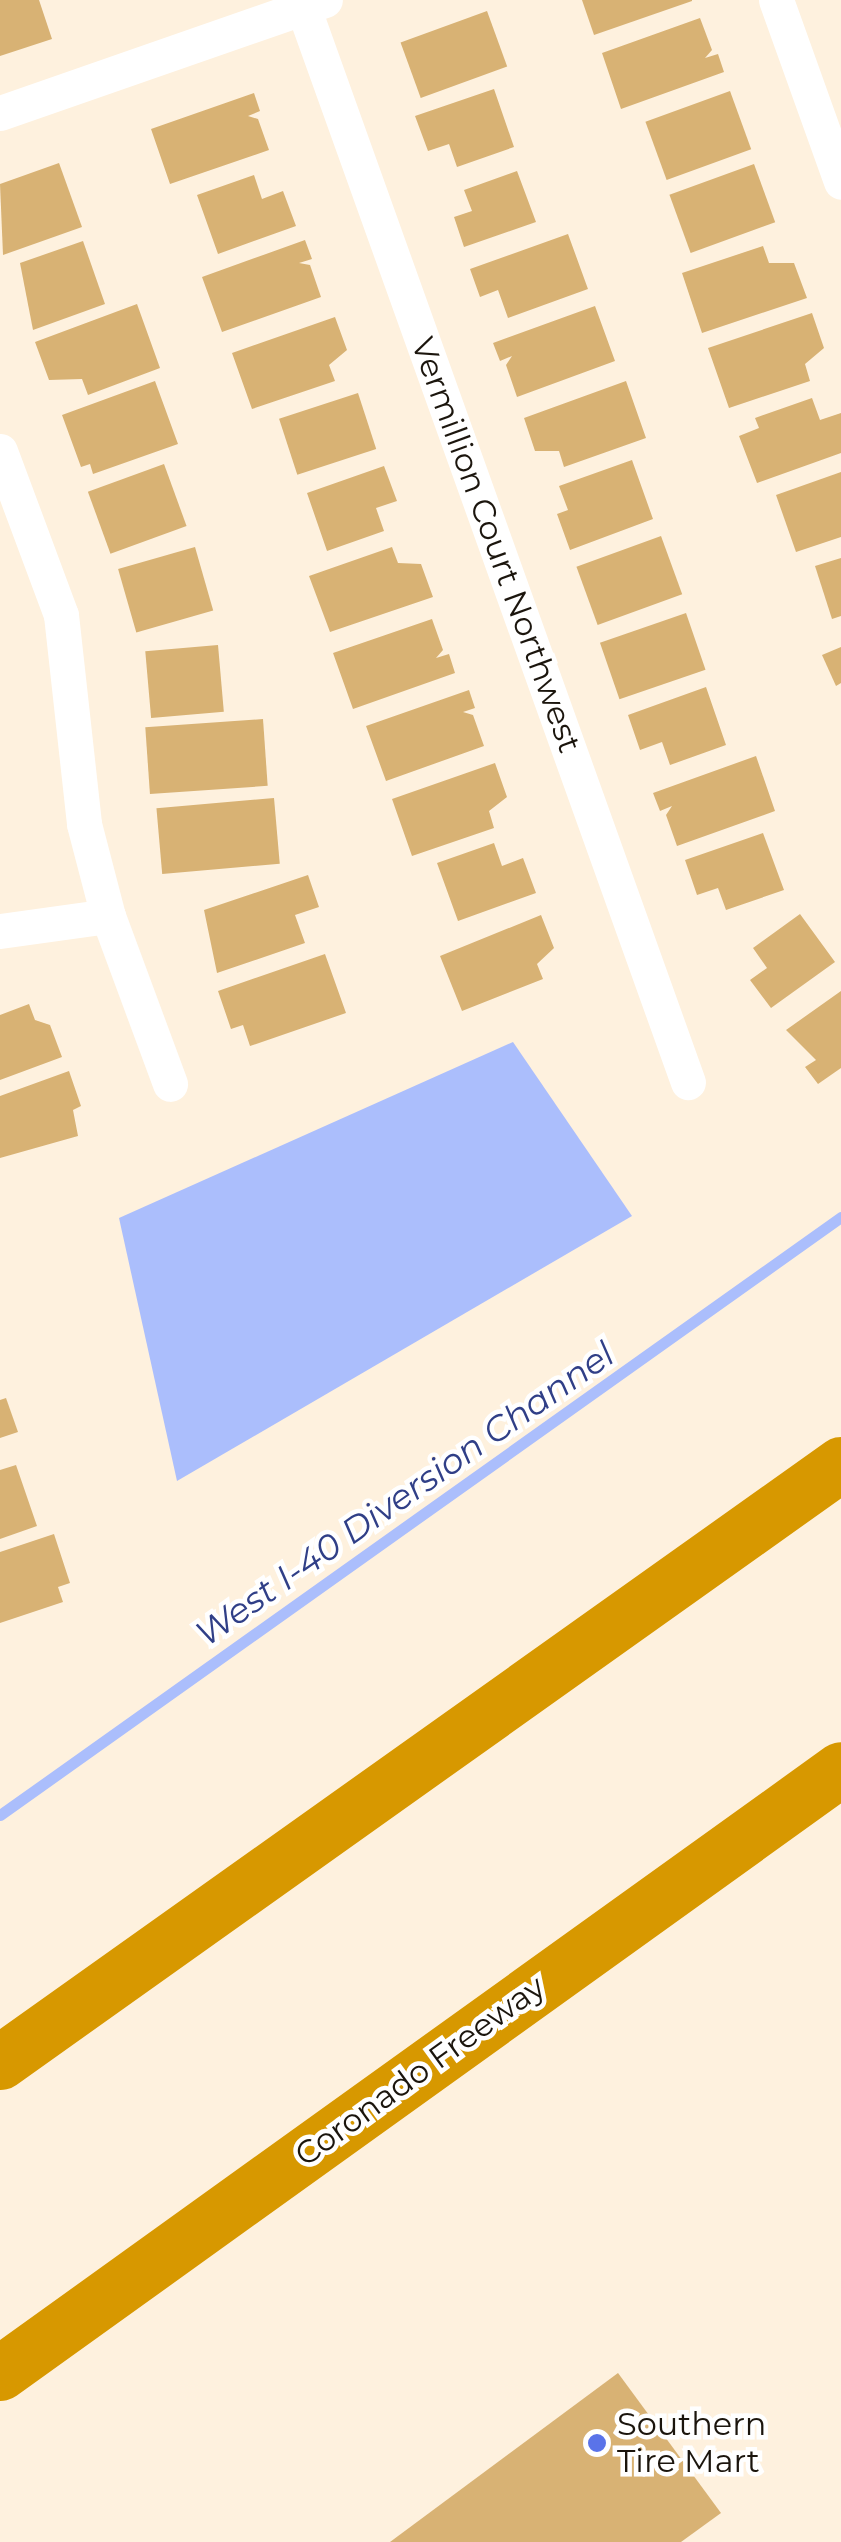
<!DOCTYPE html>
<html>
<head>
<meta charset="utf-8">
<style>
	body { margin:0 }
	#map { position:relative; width:841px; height:2542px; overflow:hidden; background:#fef1de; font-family:Montserrat,sans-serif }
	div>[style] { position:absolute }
	.water>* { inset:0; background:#abbefc }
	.stream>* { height:11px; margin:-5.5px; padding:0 5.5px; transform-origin:5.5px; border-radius:5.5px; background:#abbefc }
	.building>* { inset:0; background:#d8b274; transform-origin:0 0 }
	.minor>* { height:35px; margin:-17.5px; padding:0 17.5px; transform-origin:17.5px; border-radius:17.5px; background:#fff }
	.motorway>* { height:55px; margin:-27.5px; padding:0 27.5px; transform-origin:27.5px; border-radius:27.5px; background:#d79800 }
	.dots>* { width:28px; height:28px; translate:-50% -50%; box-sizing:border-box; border:5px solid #fff; border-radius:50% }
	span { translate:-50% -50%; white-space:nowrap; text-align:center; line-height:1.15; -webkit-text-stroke:9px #fff; paint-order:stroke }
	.street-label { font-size:32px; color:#1b150d }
	.poi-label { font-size:32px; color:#1b150d }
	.left { translate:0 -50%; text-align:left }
	.water-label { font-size:35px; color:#303f87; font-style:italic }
</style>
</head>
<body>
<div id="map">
	<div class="water">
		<div style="clip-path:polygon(513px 1042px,632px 1216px,177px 1481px,119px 1218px)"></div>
	</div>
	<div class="stream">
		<div style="left:0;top:1815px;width:1032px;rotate:-35.42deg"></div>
	</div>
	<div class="building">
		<div style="clip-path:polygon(0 0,39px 0,52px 39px,0 56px)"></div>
		<div style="clip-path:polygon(582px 0,692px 0,692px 1px,594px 35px)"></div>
		<div style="left:487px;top:11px;width:59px;height:92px;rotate:70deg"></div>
		<div style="clip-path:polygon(700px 18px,712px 50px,705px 58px,718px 54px,724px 72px,621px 109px,602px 53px)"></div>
		<div style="clip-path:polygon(494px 89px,514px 147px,457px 167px,449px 144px,428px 151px,415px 116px)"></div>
		<div style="left:730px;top:91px;width:62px;height:90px;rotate:70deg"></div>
		<div style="clip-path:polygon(254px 93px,260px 111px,248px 116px,258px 119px,269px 150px,170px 184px,151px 129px)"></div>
		<div style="clip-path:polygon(59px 163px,82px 227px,3px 255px,0 184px)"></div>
		<div style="left:754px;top:164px;width:62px;height:90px;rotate:70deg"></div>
		<div style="clip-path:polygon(517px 171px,536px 222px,464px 247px,454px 217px,472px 211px,464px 190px)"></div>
		<div style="clip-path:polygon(254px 175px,262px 199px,283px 191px,296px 226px,218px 254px,197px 195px)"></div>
		<div style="clip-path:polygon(568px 234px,588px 289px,508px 318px,498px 290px,480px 297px,470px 269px)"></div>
		<div style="clip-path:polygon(305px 240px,312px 259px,299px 263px,310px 265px,321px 297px,222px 332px,202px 277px)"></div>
		<div style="clip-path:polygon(83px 241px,105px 304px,33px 330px,20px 263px)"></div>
		<div style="clip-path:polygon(763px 246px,769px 263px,794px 263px,807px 298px,702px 333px,682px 273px)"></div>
		<div style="clip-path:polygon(137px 304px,160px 368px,88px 395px,82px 379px,49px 380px,35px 342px)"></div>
		<div style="clip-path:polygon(595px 306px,615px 361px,517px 397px,506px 365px,512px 356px,500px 361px,493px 343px)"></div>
		<div style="clip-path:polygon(812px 313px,824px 348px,805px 364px,810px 381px,729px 408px,708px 348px)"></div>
		<div style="clip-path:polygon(335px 317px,347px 350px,329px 365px,335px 381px,252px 409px,232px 353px)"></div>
		<div style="clip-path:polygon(155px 381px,178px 444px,93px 474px,90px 464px,81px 467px,62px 415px)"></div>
		<div style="clip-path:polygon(626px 381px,646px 438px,564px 467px,559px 451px,535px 451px,524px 418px)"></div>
		<div style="left:358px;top:393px;width:59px;height:83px;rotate:72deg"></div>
		<div style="clip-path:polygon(812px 398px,820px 420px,841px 413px,841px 453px,757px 483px,739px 436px,759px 428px,755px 418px)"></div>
		<div style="clip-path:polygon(632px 460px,653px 519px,570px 550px,557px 514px,568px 510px,559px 486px)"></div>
		<div style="left:164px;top:464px;width:66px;height:81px;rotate:70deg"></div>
		<div style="clip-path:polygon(384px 466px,397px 501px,376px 508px,384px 531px,327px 551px,307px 493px)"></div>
		<div style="clip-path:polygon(841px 472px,841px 537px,796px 552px,776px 495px)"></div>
		<div style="left:661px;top:536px;width:62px;height:90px;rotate:70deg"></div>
		<div style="left:195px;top:547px;width:66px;height:80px;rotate:74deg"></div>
		<div style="clip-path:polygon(392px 547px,398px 563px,421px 564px,433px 597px,330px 632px,309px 576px)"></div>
		<div style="clip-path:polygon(841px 558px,841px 616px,832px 619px,815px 566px)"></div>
		<div style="left:686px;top:613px;width:60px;height:91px;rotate:71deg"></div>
		<div style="clip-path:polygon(432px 619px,443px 650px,436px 658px,449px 654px,455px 673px,353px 709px,333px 653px)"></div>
		<div style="left:218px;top:645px;width:67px;height:73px;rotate:85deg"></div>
		<div style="clip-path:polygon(841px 647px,841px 683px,836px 686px,822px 655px)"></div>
		<div style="clip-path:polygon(706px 687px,726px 745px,670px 765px,662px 742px,640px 750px,628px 715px)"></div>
		<div style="clip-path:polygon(469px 690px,475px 708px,463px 712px,473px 715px,484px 746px,386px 781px,366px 726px)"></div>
		<div style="left:263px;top:719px;width:67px;height:118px;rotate:86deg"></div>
		<div style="clip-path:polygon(756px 756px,775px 811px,677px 846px,666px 815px,672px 806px,660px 811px,653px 793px)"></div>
		<div style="clip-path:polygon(495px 763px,507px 797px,489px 811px,494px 828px,412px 856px,392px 799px)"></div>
		<div style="left:274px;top:798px;width:66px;height:118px;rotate:85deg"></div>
		<div style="clip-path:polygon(763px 833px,784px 890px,726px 910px,718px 888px,697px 895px,685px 860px)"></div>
		<div style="clip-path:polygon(494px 843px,502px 866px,523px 858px,536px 893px,458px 921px,437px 863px)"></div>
		<div style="clip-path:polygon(308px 875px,319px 907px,295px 915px,305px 943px,217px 973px,204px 910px)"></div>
		<div style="clip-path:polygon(800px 914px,835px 962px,771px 1008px,750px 980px,767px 968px,753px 948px)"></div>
		<div style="clip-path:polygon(541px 915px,554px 948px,537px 964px,543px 979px,462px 1011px,440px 956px)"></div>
		<div style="clip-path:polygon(325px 954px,346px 1013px,250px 1046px,243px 1025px,231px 1029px,218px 991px)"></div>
		<div style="clip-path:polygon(841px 991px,841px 1068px,818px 1084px,805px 1067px,816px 1060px,786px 1030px)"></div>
		<div style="clip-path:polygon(29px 1004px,35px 1020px,50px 1025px,62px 1057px,0 1080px,0 1015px)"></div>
		<div style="clip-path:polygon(69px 1071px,81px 1106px,73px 1110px,78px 1136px,0 1158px,0 1096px)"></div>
		<div style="clip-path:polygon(6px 1398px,18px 1432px,0 1438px,0 1400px)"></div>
		<div style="clip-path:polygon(16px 1465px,37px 1526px,0 1539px,0 1470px)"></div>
		<div style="clip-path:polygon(54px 1534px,70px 1583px,58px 1587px,63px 1602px,0 1623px,0 1552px)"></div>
		<div style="clip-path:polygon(618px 2373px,721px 2513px,681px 2542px,390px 2542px)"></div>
	</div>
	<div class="minor">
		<div style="left:776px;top:0;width:193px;rotate:70.3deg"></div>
		<div style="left:303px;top:7px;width:1142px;rotate:70.3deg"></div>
		<div style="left:0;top:113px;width:344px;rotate:-19.2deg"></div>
		<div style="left:0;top:451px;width:175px;rotate:69.6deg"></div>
		<div style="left:61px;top:615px;width:210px;rotate:83.7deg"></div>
		<div style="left:84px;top:824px;width:95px;rotate:75.4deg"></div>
		<div style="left:108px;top:916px;width:179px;rotate:69.7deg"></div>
		<div style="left:0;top:931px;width:109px;rotate:-7.9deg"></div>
	</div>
	<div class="motorway">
		<div style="left:0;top:2062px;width:1032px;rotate:-35.42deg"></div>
		<div style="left:0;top:2373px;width:1035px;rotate:-35.69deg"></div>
	</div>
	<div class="dots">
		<div style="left:597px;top:2443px;background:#5a73e9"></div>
	</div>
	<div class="street-label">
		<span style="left:496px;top:545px;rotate:70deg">Vermillion Court Northwest</span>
		<span style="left:420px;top:2071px;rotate:-36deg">Coronado Freeway</span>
	</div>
	<div class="poi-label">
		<span class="left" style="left:617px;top:2443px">Southern<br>Tire Mart</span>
	</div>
	<div class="water-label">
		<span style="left:405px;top:1494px;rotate:-35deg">West I-40 Diversion Channel</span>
	</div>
</div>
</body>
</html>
